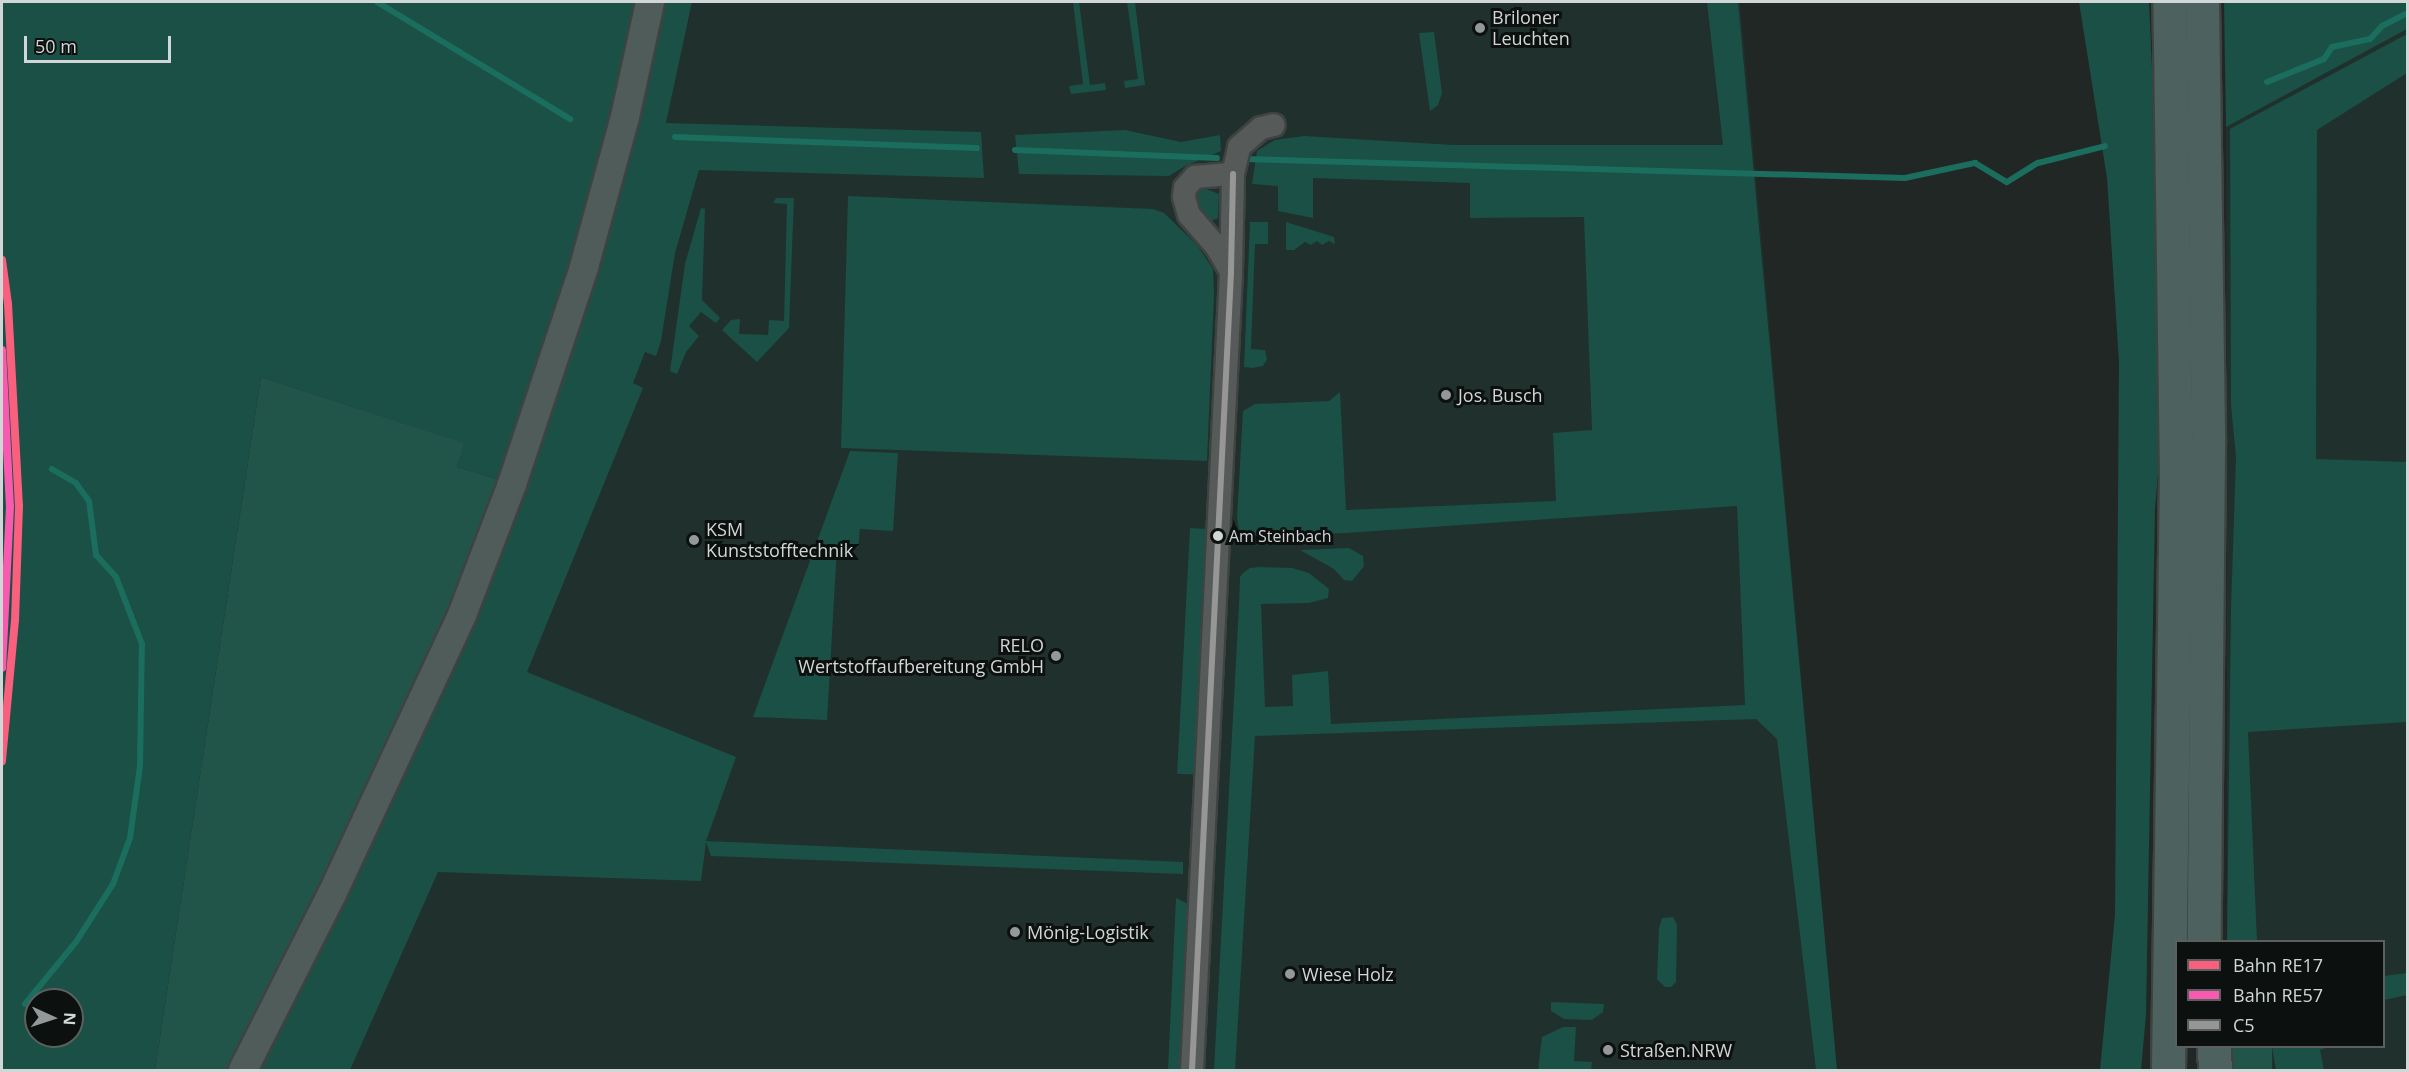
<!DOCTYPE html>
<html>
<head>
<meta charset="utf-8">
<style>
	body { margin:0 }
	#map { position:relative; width:2409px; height:1072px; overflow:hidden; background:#212725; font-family:"Open Sans",sans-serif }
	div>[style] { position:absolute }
	.built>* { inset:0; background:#20302c }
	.green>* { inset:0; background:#1a5045; transform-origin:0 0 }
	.forest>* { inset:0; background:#22554a; transform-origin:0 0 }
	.stream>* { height:6px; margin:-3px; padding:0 3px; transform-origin:3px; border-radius:3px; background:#1b6d5e }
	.roads { filter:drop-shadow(2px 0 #3e4342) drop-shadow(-2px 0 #3e4342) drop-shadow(0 2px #3e4342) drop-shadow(0 -2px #3e4342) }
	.minor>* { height:22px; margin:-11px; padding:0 11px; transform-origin:11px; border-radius:11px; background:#565b5a }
	.major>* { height:28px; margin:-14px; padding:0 14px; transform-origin:14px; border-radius:14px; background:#4f5c5a }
	.highway>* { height:33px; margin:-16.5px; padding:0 16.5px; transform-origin:16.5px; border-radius:16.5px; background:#4d625e }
	.bus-1>* { height:6px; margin:-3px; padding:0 3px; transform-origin:3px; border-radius:3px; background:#969696 }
	.rail-1>* { height:8px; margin:-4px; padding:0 4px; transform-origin:4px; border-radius:4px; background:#f8607d }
	.rail-2>* { height:8px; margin:-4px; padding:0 4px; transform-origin:4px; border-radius:4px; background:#f75aaf }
	.dots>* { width:16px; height:16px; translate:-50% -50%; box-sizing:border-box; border:3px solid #0c100f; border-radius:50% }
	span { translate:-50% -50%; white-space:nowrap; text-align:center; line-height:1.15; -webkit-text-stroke:6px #0c100f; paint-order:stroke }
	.bus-label { font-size:16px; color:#d1d7d6 }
	.left { translate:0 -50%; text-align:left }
	.poi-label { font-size:18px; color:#d1d7d6 }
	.right { translate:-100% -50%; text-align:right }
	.frame { position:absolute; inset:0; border:3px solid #d1d7d6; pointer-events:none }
	.legend { position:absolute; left:2175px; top:940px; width:210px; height:108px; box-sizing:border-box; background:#0c100f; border:2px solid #5b605f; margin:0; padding:8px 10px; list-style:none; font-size:18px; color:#d1d7d6 }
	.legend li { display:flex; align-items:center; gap:12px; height:30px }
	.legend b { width:30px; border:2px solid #5b605f }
	.north { position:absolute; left:24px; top:988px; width:60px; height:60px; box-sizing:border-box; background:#0c100f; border:2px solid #5b605f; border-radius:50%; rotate:93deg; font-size:16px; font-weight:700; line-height:24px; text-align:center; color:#d1d7d6 }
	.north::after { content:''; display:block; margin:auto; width:21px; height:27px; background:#939998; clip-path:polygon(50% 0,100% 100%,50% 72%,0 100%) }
	.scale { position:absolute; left:24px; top:36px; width:147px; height:27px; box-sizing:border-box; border:3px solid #d1d7d6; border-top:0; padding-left:8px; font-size:18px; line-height:21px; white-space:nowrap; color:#d1d7d6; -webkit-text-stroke:4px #0c100f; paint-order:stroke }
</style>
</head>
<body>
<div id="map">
	<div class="built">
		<div style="clip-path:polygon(692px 2px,1740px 2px,1837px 1070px,292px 1070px,666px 123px)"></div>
		<div style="clip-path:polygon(2407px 29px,2407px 1070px,2231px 1070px,2230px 1047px,2384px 1046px,2384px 942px,2227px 941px,2226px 127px)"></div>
	</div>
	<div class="green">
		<div style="clip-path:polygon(evenodd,2px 2px,639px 2px,564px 286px,500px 480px,457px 467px,463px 443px,261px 377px,155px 1070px,2px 1070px,2px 2px,36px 1000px,72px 1000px,72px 1036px,36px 1036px,36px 1000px)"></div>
		<div style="clip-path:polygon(660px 2px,692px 2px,666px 123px,981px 132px,984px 178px,699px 170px,675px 253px,661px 341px,656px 356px,645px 352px,633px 383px,643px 388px,527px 672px,736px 757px,706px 841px,1183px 862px,1183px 874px,711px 856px,706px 842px,701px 881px,438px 872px,350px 1070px,254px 1070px,424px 726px)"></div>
		<div style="clip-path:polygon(1073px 2px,1079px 2px,1090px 85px,1105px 83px,1106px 90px,1071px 94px,1069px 86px,1083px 84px)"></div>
		<div style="clip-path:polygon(1127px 2px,1135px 2px,1145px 85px,1125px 88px,1124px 81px,1138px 79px)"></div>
		<div style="clip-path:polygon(1707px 2px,1738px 2px,1837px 1070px,1816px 1070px,1777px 739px,1756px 719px,1255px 736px,1235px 1070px,1214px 1070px,1239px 605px,1240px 577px,1243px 573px,1250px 568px,1260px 567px,1292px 568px,1309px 573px,1329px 589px,1328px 598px,1309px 603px,1261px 604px,1265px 707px,1293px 706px,1292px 675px,1328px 671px,1331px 724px,1745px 705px,1737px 506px,1346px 533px,1260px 537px,1249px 536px,1239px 530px,1237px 518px,1243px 411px,1255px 404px,1329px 401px,1340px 392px,1346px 510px,1556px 501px,1553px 433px,1592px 430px,1584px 217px,1470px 218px,1470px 183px,1313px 178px,1313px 218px,1278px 211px,1278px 186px,1252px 184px,1257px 151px,1275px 140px,1304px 136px,1453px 145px,1723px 145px)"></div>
		<div style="clip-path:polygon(2079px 2px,2149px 2px,2155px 135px,2159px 463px,2155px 509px,2146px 1015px,2141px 1070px,2100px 1070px,2115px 915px,2119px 362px,2107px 178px)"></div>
		<div style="clip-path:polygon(2224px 2px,2407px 2px,2407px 29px,2226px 127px)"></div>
		<div style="clip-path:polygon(1434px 32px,1442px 93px,1438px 105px,1430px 111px,1419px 33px)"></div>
		<div style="clip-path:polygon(2407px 34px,2407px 73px,2317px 130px,2316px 459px,2407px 462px,2407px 722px,2248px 732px,2257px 941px,2227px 941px,2231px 608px,2236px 457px,2231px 405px,2230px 129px)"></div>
		<div style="clip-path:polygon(1125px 130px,1181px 142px,1220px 135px,1221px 151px,1185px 166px,1169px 176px,1019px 174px,1015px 135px)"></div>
		<div style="clip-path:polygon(1204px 188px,1219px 194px,1218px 218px,1211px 221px,1199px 212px,1195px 201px,1196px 192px)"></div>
		<div style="clip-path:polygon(848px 196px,1153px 209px,1164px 213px,1197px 245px,1213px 269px,1214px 295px,1207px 461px,841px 448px)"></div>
		<div style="clip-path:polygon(776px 198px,794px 198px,789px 328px,757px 362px,722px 330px,731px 320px,740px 319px,739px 334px,768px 335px,769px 320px,784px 321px,787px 204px,773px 203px)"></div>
		<div style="clip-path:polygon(701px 208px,705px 209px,702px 300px,720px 318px,716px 323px,701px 312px,689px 326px,699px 336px,686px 352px,677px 374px,670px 371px,685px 264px)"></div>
		<div style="clip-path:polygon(1250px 222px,1268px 222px,1268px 244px,1255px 244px,1251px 349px,1265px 350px,1267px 359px,1263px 366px,1252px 368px,1244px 367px)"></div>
		<div style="clip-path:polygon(1286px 222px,1334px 237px,1335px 244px,1329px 241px,1322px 245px,1317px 241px,1311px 245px,1305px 242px,1294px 250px,1286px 250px)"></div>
		<div style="clip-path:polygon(850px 451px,898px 453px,893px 531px,860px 529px,858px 548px,837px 549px,827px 720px,753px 717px)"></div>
		<div style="left:1190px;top:528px;width:18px;height:246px;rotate:3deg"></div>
		<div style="clip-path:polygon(1349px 548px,1363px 556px,1364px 566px,1352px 581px,1344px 580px,1334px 569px,1300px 550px)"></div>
		<div style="clip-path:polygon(1176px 898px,1188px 904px,1184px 997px,1180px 1070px,1168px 1070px)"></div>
		<div style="clip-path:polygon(1673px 917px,1677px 925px,1676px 982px,1671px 987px,1665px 987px,1657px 979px,1659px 928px,1662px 918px)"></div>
		<div style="clip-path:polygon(2407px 973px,2407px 995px,2384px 1000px,2384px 976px)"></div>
		<div style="clip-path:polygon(1551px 1002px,1604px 1004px,1603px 1012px,1592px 1020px,1564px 1019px,1551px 1011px)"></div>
		<div style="clip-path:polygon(1563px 1027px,1576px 1027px,1574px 1061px,1592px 1062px,1591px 1070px,1538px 1070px,1542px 1037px)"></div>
		<div style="clip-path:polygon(2272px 1047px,2329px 1047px,2320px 1050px,2324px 1070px,2276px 1070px)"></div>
	</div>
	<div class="forest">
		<div style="clip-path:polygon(261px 377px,464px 443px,457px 467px,500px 480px,464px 586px,271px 994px,229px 1070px,155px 1070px)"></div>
		<div style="left:2230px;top:1047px;width:42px;height:23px"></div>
	</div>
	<div class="stream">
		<div style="left:377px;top:2px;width:226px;rotate:31.2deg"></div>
		<div style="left:2267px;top:82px;width:61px;rotate:-22deg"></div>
		<div style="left:2324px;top:59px;width:14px;rotate:-56deg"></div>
		<div style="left:2332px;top:47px;width:39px;rotate:-12deg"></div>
		<div style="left:2370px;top:39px;width:18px;rotate:-47deg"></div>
		<div style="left:2382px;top:26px;width:29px;rotate:-27deg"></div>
		<div style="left:675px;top:137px;width:302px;rotate:2.1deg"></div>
		<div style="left:1015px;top:150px;width:202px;rotate:2.3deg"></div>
		<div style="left:1242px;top:159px;width:663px;rotate:1.64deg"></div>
		<div style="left:1905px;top:178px;width:72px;rotate:-12.1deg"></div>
		<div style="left:1975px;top:163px;width:37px;rotate:31deg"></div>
		<div style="left:2007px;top:182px;width:36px;rotate:-32deg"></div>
		<div style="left:2038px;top:163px;width:69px;rotate:-14.2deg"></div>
		<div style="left:25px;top:1004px;width:80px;rotate:-50.6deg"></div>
		<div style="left:76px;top:942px;width:69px;rotate:-57.5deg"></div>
		<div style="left:113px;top:884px;width:49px;rotate:-69.7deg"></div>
		<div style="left:130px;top:838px;width:73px;rotate:-82.1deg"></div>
		<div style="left:140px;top:766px;width:122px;rotate:-89.1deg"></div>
		<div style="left:142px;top:644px;width:72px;rotate:-111.2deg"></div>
		<div style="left:116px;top:577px;width:30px;rotate:-132deg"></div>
		<div style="left:96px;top:555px;width:54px;rotate:-97.4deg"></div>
		<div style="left:89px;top:501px;width:22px;rotate:-126deg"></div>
		<div style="left:76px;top:483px;width:28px;rotate:-150deg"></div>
	</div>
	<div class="roads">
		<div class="minor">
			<div style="left:1230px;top:270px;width:28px;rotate:-120deg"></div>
			<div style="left:1216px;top:246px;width:41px;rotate:-131.1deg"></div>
			<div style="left:1189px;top:215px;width:19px;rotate:-106deg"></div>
			<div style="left:1184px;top:197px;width:9px;rotate:-84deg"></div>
			<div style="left:1185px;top:188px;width:15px;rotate:-48deg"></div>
			<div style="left:1195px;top:177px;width:38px;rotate:-5deg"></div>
			<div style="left:1192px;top:1070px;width:799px;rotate:-87.2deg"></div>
			<div style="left:1231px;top:272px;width:98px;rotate:-88.8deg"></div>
			<div style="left:1233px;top:174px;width:28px;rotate:-77deg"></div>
			<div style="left:1239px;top:147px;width:29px;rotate:-41deg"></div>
			<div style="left:1261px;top:128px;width:13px;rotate:-13deg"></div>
		</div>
		<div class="major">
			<div style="left:243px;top:1070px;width:197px;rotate:-63.2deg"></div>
			<div style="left:332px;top:894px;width:308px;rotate:-65deg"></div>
			<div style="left:462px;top:615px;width:140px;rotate:-69.1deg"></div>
			<div style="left:512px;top:484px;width:229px;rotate:-71.6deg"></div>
			<div style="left:584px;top:267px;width:156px;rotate:-74.7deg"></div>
			<div style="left:625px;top:117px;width:118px;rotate:-77.7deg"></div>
		</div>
		<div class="highway">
			<div style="left:2202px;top:2px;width:442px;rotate:89.2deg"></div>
			<div style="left:2208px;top:444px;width:498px;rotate:90.5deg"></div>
			<div style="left:2214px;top:1046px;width:24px;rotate:88deg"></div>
			<div style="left:2168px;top:1070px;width:595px;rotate:-89.23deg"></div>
			<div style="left:2176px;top:475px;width:473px;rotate:-90.8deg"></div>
		</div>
	</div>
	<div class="bus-1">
		<div style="left:1192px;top:1070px;width:799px;rotate:-87.2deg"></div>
		<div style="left:1231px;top:272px;width:98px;rotate:-88.8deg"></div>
	</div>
	<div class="rail-1">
		<div style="left:2px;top:260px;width:44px;rotate:82.2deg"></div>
		<div style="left:8px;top:304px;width:202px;rotate:86.9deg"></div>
		<div style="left:19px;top:506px;width:114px;rotate:92deg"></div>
		<div style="left:15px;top:620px;width:142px;rotate:95.3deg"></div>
	</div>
	<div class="rail-2">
		<div style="left:2px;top:350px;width:156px;rotate:87.1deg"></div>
		<div style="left:10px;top:506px;width:162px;rotate:92.8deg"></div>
	</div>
	<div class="dots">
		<div style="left:1480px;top:28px;background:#939998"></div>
		<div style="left:1446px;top:395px;background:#939998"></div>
		<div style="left:1218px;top:536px;background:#d1d7d6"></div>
		<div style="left:694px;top:540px;background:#939998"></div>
		<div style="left:1056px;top:656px;background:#939998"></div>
		<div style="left:1015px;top:932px;background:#939998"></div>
		<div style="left:1290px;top:974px;background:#939998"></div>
		<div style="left:1608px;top:1050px;background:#939998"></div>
	</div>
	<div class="bus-label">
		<span class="left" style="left:1229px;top:536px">Am Steinbach</span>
	</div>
	<div class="poi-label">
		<span class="left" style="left:1492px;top:28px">Briloner<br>Leuchten</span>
		<span class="left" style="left:1458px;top:395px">Jos. Busch</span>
		<span class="left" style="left:706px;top:540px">KSM<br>Kunststofftechnik</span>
		<span class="right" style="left:1044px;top:656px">RELO<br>Wertstoffaufbereitung GmbH</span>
		<span class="left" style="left:1027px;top:932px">Mönig-Logistik</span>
		<span class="left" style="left:1302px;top:974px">Wiese Holz</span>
		<span class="left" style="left:1620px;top:1050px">Straßen.NRW</span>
	</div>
	<div class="frame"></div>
	<ul class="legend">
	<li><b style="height:8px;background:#f8607d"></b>Bahn RE17</li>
	<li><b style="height:8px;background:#f75aaf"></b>Bahn RE57</li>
	<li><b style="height:8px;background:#969696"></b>C5</li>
	</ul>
	<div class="north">N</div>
	<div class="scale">50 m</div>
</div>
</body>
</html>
